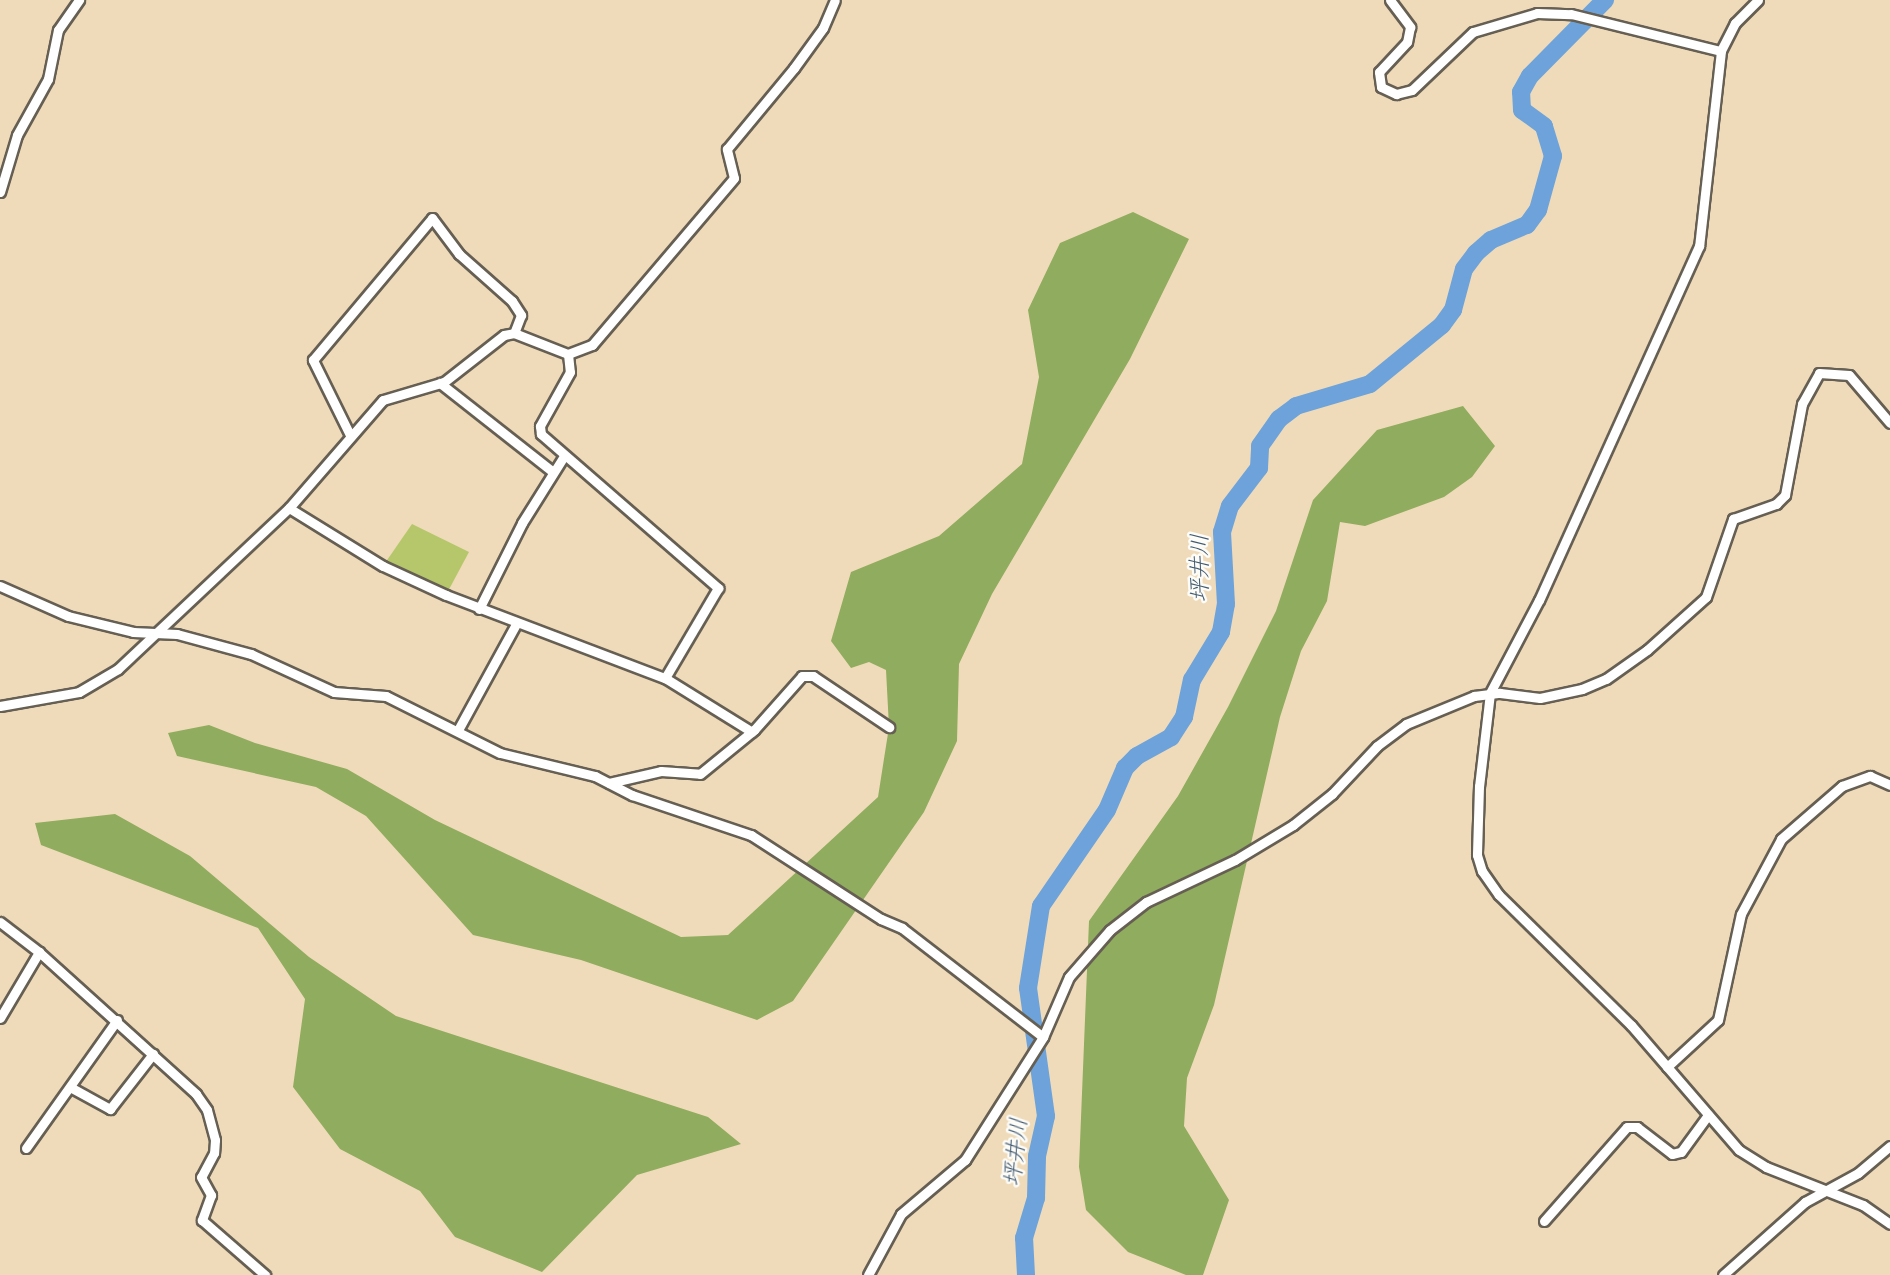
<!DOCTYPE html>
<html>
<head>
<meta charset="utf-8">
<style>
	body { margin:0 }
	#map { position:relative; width:1890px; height:1275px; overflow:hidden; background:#efdbba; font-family:"Comic Neue","Klee One",sans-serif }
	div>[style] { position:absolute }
	.green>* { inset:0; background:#b5c76a }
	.forest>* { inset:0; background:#90ac5e }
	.river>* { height:18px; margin:-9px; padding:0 9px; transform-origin:9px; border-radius:9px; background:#6da3da }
	.roads { filter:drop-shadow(2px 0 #665f53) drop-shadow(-2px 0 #665f53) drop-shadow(0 2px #665f53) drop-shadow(0 -2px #665f53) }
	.street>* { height:9px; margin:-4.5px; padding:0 4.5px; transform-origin:4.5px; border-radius:4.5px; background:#fff }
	span { translate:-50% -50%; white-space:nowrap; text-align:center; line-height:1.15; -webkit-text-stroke:5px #fdfcf7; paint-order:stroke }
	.water-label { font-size:23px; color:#405971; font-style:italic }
</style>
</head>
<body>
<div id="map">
	<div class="green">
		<div style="clip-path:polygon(412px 524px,469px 552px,446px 595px,383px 566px)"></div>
	</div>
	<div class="forest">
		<div style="clip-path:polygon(1133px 212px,1189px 239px,1130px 359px,992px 594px,959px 664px,957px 741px,924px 812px,793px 1001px,757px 1020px,581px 960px,473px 935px,366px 816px,316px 787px,177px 756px,168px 733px,209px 725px,255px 743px,347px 769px,435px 820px,681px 937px,728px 935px,878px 797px,889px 727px,886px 670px,869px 662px,851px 668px,831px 641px,851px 572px,939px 536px,1022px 464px,1039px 377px,1028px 310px,1060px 243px)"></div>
		<div style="clip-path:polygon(1463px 406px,1495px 446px,1472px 477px,1444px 497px,1365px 526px,1340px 522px,1327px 601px,1301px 651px,1280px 717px,1214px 1005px,1187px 1078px,1184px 1126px,1229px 1200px,1203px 1275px,1186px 1275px,1128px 1252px,1086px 1210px,1079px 1167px,1089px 921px,1178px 796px,1228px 707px,1276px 611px,1313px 500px,1377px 430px)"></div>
		<div style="clip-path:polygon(115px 814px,190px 856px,309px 957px,396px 1016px,708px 1117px,741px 1144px,637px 1175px,542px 1272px,455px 1237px,420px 1191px,340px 1149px,293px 1087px,305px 999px,258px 928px,41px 845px,35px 823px)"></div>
	</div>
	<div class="river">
		<div style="left:1026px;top:1275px;width:37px;rotate:-93deg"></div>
		<div style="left:1024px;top:1238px;width:42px;rotate:-73.3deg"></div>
		<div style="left:1036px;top:1198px;width:42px;rotate:-88.6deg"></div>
		<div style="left:1037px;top:1156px;width:41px;rotate:-77.3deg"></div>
		<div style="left:1046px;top:1116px;width:129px;rotate:-98deg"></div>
		<div style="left:1028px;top:988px;width:83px;rotate:-81deg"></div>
		<div style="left:1041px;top:906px;width:116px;rotate:-55.5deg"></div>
		<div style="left:1107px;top:810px;width:46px;rotate:-66.8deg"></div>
		<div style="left:1125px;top:768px;width:17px;rotate:-45deg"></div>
		<div style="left:1137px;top:756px;width:39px;rotate:-29deg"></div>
		<div style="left:1171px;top:737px;width:24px;rotate:-57deg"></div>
		<div style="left:1184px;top:717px;width:38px;rotate:-78deg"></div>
		<div style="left:1192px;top:680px;width:56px;rotate:-58.9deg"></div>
		<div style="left:1221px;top:632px;width:28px;rotate:-80deg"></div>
		<div style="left:1226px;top:604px;width:72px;rotate:-93.2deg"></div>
		<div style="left:1222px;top:532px;width:27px;rotate:-73deg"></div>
		<div style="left:1230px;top:506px;width:48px;rotate:-52.7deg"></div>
		<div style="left:1259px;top:468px;width:22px;rotate:-87deg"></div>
		<div style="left:1260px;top:446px;width:33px;rotate:-55deg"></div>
		<div style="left:1279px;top:419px;width:21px;rotate:-37deg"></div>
		<div style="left:1296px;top:406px;width:77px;rotate:-16.6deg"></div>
		<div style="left:1370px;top:384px;width:93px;rotate:-39.3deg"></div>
		<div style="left:1442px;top:325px;width:19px;rotate:-54deg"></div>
		<div style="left:1453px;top:310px;width:42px;rotate:-75deg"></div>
		<div style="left:1464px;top:269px;width:20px;rotate:-53deg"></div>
		<div style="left:1476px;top:253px;width:20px;rotate:-41deg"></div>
		<div style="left:1491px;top:240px;width:39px;rotate:-23deg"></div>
		<div style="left:1527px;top:225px;width:19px;rotate:-54deg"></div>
		<div style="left:1538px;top:210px;width:56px;rotate:-74.5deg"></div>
		<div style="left:1553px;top:156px;width:31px;rotate:-107deg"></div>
		<div style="left:1544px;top:126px;width:27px;rotate:-144deg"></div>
		<div style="left:1522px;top:110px;width:18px;rotate:-93deg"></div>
		<div style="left:1521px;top:92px;width:18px;rotate:-61deg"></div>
		<div style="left:1530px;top:76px;width:107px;rotate:-45.4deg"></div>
	</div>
	<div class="roads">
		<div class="street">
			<div style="left:1390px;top:0;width:34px;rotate:53deg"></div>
			<div style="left:1410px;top:27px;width:15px;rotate:101deg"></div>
			<div style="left:1407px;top:42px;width:41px;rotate:133deg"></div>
			<div style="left:1379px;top:72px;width:15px;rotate:82deg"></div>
			<div style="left:1381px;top:87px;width:17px;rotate:25deg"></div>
			<div style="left:1396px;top:94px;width:16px;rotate:-14deg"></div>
			<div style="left:1412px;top:90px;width:84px;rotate:-43.6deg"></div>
			<div style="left:1473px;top:32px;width:67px;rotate:-16.5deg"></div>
			<div style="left:1537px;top:13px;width:34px;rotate:2deg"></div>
			<div style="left:1571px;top:14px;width:154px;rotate:13.9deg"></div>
			<div style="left:1758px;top:0;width:33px;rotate:135deg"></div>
			<div style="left:1735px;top:23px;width:31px;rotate:117deg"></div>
			<div style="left:1721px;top:51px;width:196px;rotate:96.4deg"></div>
			<div style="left:1699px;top:246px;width:388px;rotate:114.3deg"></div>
			<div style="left:1539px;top:600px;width:105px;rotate:117.8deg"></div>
			<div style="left:1490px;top:693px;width:94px;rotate:96.7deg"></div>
			<div style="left:1479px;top:786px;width:69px;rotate:91.7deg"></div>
			<div style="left:1477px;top:855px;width:17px;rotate:73deg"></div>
			<div style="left:1482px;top:871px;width:29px;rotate:55deg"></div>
			<div style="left:1499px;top:895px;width:185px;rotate:44.6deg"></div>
			<div style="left:1631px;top:1025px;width:165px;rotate:49.2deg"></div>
			<div style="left:1739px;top:1150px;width:32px;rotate:32deg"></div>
			<div style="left:1766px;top:1167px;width:104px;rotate:21.4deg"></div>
			<div style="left:1863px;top:1205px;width:33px;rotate:35deg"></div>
			<div style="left:0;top:192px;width:59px;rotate:-73.4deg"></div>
			<div style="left:17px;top:135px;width:64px;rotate:-61deg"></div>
			<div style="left:48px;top:79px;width:50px;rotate:-78.5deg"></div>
			<div style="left:58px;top:30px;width:37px;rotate:-55deg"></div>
			<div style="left:568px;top:354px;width:18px;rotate:84deg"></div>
			<div style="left:570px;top:372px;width:62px;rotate:119.1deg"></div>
			<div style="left:540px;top:426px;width:8px;rotate:83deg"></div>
			<div style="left:541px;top:434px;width:235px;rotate:41deg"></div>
			<div style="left:718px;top:588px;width:104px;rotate:120.5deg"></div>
			<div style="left:440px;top:383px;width:142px;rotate:38.2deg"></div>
			<div style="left:350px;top:435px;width:84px;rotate:-116.3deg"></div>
			<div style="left:313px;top:360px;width:185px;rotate:-50deg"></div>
			<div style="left:432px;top:218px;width:45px;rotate:53.1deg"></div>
			<div style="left:459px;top:254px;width:71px;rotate:41.6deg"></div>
			<div style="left:512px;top:301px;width:17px;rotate:57deg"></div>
			<div style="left:521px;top:315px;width:19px;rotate:111deg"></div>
			<div style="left:289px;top:508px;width:110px;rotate:31.7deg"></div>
			<div style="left:383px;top:566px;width:69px;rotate:24.7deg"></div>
			<div style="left:446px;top:595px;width:234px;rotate:20.8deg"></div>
			<div style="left:665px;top:678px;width:102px;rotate:31.8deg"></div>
			<div style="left:0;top:586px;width:74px;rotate:23.8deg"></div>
			<div style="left:68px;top:616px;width:67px;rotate:13.8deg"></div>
			<div style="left:133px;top:632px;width:44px;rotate:2.6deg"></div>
			<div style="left:177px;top:634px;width:77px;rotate:15.1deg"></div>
			<div style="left:251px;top:654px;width:91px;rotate:24.6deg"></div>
			<div style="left:334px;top:692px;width:52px;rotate:4.4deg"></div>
			<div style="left:386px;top:696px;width:127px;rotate:26.6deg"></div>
			<div style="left:500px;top:753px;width:98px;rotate:13.6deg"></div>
			<div style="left:595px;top:776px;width:42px;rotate:27.2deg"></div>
			<div style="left:632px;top:795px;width:126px;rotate:18.6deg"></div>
			<div style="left:751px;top:835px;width:155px;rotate:32.9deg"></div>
			<div style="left:881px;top:919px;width:23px;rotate:23deg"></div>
			<div style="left:902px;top:928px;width:178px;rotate:37.7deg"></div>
			<div style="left:479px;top:609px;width:96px;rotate:-63.4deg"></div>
			<div style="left:522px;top:523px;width:79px;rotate:-57.9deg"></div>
			<div style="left:0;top:706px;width:80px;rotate:-10deg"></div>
			<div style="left:79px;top:692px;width:45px;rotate:-30.5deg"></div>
			<div style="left:118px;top:669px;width:235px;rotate:-43.3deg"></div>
			<div style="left:289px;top:508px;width:143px;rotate:-49deg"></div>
			<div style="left:383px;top:400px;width:64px;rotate:-16.4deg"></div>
			<div style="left:444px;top:382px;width:76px;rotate:-38.1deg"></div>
			<div style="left:504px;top:335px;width:10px;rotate:-11deg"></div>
			<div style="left:514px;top:333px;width:58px;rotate:21.3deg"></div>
			<div style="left:568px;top:354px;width:26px;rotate:-21deg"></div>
			<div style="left:592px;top:345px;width:219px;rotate:-49.6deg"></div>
			<div style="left:734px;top:178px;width:30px;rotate:-104deg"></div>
			<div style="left:727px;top:149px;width:105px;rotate:-50.4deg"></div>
			<div style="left:794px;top:68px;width:49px;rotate:-54.1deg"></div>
			<div style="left:823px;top:28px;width:30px;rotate:-67deg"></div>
			<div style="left:458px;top:730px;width:121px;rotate:-61.3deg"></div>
			<div style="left:609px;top:783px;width:53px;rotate:-13deg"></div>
			<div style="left:661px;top:771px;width:39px;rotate:4deg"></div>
			<div style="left:700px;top:774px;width:70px;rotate:-39.2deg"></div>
			<div style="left:754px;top:730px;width:72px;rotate:-48.4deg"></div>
			<div style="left:802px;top:676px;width:11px"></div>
			<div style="left:813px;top:676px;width:92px;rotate:33.9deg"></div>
			<div style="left:0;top:922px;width:49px;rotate:37.6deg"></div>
			<div style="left:39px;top:952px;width:212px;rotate:42.1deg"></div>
			<div style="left:196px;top:1094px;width:19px;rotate:55deg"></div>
			<div style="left:207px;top:1110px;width:31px;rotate:75deg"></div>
			<div style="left:215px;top:1140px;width:13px;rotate:94deg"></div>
			<div style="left:214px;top:1153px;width:27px;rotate:118deg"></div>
			<div style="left:201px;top:1177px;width:21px;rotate:61deg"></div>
			<div style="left:211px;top:1195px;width:27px;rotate:110deg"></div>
			<div style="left:202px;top:1220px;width:84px;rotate:41.1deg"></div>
			<div style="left:0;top:1018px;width:77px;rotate:-59.4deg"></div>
			<div style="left:1667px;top:1067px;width:69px;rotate:-42.7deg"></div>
			<div style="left:1718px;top:1020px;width:108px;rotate:-77.8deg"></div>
			<div style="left:1741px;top:914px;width:85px;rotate:-61.9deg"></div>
			<div style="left:1781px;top:839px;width:81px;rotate:-41deg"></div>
			<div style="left:1842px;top:786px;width:30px;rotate:-20deg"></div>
			<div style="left:1870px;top:776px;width:22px;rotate:24deg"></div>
			<div style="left:70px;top:1087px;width:46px;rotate:28.8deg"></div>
			<div style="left:110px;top:1109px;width:70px;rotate:-52deg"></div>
			<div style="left:26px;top:1148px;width:157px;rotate:-54.6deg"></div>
			<div style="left:1544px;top:1221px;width:125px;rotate:-48.6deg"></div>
			<div style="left:1627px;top:1127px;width:10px"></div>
			<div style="left:1637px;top:1127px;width:44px;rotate:37.6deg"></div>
			<div style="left:1672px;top:1154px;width:9px;rotate:-13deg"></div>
			<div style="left:1681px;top:1152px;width:46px;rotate:-53.9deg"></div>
			<div style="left:868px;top:1275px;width:69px;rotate:-61.6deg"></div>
			<div style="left:901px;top:1214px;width:84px;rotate:-40.2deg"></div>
			<div style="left:965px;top:1160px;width:146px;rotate:-57.6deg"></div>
			<div style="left:1043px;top:1037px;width:65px;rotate:-66.6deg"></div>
			<div style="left:1069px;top:977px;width:62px;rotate:-48.9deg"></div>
			<div style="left:1110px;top:930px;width:46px;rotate:-37.9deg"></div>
			<div style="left:1146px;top:902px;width:98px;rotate:-25.3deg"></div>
			<div style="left:1235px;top:860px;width:68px;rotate:-31.1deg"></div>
			<div style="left:1293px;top:825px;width:50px;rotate:-38.5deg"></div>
			<div style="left:1332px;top:794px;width:66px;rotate:-46.8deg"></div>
			<div style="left:1377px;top:746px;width:36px;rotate:-37deg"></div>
			<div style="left:1406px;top:724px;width:74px;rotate:-22.4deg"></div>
			<div style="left:1474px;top:696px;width:26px;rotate:-7deg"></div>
			<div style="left:1500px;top:693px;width:40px;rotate:7.1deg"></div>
			<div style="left:1540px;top:698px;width:43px;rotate:-12.1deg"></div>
			<div style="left:1582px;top:689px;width:26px;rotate:-23deg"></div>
			<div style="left:1606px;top:679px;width:50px;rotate:-35.3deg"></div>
			<div style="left:1647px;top:650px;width:79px;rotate:-41.9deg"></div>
			<div style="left:1706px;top:597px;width:83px;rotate:-70.9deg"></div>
			<div style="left:1733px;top:519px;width:46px;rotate:-19.2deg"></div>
			<div style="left:1776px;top:504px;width:13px;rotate:-45deg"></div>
			<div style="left:1785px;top:495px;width:93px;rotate:-79.4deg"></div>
			<div style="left:1802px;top:404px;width:35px;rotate:-61deg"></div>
			<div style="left:1819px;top:373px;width:30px;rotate:4deg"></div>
			<div style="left:1849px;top:375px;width:63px;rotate:49.5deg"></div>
			<div style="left:1723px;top:1275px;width:110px;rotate:-41.7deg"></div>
			<div style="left:1805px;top:1202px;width:60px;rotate:-28.7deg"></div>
			<div style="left:1858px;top:1173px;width:42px;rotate:-40.2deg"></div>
		</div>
	</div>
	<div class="water-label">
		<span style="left:1200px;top:568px;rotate:-90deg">坪井川</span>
		<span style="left:1016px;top:1152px;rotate:-84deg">坪井川</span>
	</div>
</div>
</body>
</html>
